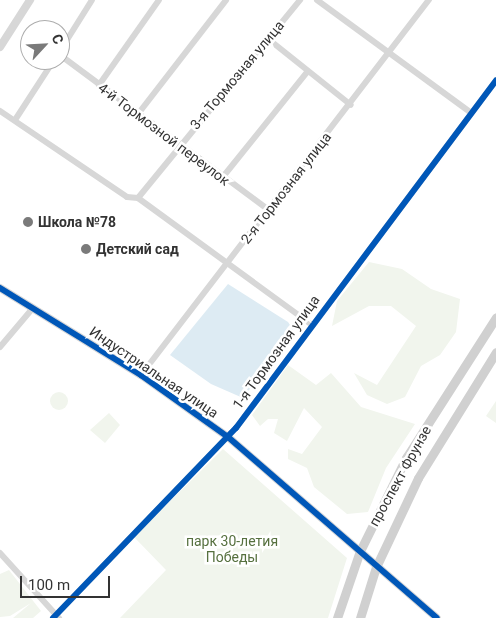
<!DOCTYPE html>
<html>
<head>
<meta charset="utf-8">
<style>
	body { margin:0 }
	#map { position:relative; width:496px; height:618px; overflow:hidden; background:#fff; font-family:Roboto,sans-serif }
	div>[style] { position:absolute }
	.green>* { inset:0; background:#f1f5ed }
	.round { border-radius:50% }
	.water>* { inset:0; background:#ddebf3 }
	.minor>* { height:6px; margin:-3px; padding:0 3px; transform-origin:3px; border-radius:3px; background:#d7d7d7 }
	.tertiary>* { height:8px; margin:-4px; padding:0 4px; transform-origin:4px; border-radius:4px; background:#d7d7d7 }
	.secondary>* { height:9px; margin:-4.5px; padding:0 4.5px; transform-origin:4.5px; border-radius:4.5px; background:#d0d0d0 }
	.cycleway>* { height:6px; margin:-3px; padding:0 3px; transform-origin:3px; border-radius:3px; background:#0057b8 }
	.dots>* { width:14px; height:14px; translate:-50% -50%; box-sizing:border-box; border:2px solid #fff; border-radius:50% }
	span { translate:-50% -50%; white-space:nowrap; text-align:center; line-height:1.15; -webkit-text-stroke:5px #fff; paint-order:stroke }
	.street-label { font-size:14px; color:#333 }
	.poi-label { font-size:14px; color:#333; font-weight:700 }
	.left { translate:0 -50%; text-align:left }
	.park-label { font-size:14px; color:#56703f }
	.north { position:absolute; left:20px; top:20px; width:50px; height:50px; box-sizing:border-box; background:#fff; border:1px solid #adadad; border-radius:50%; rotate:65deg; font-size:14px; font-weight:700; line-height:20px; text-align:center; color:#333 }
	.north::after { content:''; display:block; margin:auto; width:18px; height:22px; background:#7a7a7a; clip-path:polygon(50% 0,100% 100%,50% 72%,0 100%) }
	.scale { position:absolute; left:20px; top:576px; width:90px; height:22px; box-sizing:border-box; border:2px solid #333; border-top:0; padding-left:6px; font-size:15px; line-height:18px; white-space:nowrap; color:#333; -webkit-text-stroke:4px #fff; paint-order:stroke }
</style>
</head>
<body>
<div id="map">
	<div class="green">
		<div style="clip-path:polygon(369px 262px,402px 269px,431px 289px,460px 299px,456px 332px,440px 355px,421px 366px,405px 397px,387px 404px,367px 395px,354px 373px,377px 385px,416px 326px,391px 306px,369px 306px,332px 326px,337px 301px)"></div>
		<div style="clip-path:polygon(288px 365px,316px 385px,331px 373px,361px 407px,415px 424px,386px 468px,368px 512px,347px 514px,314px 487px,307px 468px,288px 459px,288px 449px,302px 454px,322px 427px,304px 408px,287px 441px,274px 433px,278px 419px,268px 419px,260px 426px,252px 415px)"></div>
		<div class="round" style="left:50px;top:392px;width:18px;height:18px"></div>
		<div style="clip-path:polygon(496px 401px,496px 423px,486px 416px)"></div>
		<div style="clip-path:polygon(109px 413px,120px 425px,105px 443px,90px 430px)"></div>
		<div style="clip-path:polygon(223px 449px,347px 558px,328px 618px,120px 618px,166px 570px,134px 537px)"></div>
		<div style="clip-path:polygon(9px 570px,41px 611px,33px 618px,13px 618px,31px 603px,10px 616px,0 617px,0 574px)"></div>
	</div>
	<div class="water">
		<div style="clip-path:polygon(228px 284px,288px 322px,294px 331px,243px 398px,211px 384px,170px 355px)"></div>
	</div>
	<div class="minor">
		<div style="left:317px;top:0;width:190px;rotate:36.2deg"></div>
		<div style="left:267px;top:38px;width:107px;rotate:38.6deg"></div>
		<div style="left:60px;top:51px;width:60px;rotate:-57.9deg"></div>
		<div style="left:60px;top:55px;width:260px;rotate:36.6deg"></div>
		<div style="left:99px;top:85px;width:104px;rotate:-54.8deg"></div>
		<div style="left:0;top:111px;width:153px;rotate:34.1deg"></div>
		<div style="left:127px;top:197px;width:11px;rotate:5deg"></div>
		<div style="left:138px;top:114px;width:144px;rotate:-52.3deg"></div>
		<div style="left:15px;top:120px;width:72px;rotate:-57deg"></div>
		<div style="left:222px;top:178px;width:137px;rotate:-51.2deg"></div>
		<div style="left:138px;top:198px;width:256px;rotate:-50.7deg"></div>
		<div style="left:138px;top:198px;width:214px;rotate:36.1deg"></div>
		<div style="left:0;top:347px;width:51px;rotate:-49.8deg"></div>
		<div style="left:141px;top:375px;width:473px;rotate:-52.5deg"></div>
		<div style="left:0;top:553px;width:88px;rotate:47.8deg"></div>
		<div style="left:53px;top:618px;width:264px;rotate:-46.1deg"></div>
		<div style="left:236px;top:428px;width:434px;rotate:-53.2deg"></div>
	</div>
	<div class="tertiary">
		<div style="left:0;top:47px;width:56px;rotate:-57.4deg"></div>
		<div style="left:0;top:288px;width:166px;rotate:31.7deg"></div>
		<div style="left:141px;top:375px;width:107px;rotate:35.5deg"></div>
		<div style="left:228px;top:437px;width:276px;rotate:40.9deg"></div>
	</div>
	<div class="secondary">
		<div style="left:337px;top:618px;width:71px;rotate:-71.1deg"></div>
		<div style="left:360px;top:551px;width:104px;rotate:-63.7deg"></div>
		<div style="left:406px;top:458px;width:167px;rotate:-57.4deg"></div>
		<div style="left:360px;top:618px;width:53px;rotate:-72.6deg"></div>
		<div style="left:376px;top:567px;width:98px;rotate:-64.7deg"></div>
		<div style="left:418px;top:478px;width:148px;rotate:-58.2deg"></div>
	</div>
	<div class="cycleway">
		<div style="left:0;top:288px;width:166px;rotate:31.7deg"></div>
		<div style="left:141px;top:375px;width:107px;rotate:35.5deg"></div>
		<div style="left:228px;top:437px;width:276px;rotate:40.9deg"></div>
		<div style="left:53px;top:618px;width:264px;rotate:-46.1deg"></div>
		<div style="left:236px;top:428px;width:434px;rotate:-53.2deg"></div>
	</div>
	<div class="dots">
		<div style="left:28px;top:222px;background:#7a7a7a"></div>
		<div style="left:86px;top:249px;background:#7a7a7a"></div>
	</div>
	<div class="street-label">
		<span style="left:237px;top:75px;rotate:-50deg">3-я Тормозная улица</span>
		<span style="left:164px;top:134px;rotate:37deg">4-й Тормозной переулок</span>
		<span style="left:286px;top:188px;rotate:-52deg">2-я Тормозная улица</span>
		<span style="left:276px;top:352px;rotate:-54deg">1-я Тормозная улица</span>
		<span style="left:154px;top:372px;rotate:34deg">Индустриальная улица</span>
		<span style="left:400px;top:476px;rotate:-61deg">проспект Фрунзе</span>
	</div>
	<div class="poi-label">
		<span class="left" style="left:38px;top:222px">Школа №78</span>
		<span class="left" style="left:96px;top:249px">Детский сад</span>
	</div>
	<div class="park-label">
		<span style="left:232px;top:549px">парк 30-летия<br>Победы</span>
	</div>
	<div class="north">С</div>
	<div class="scale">100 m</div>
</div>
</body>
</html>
